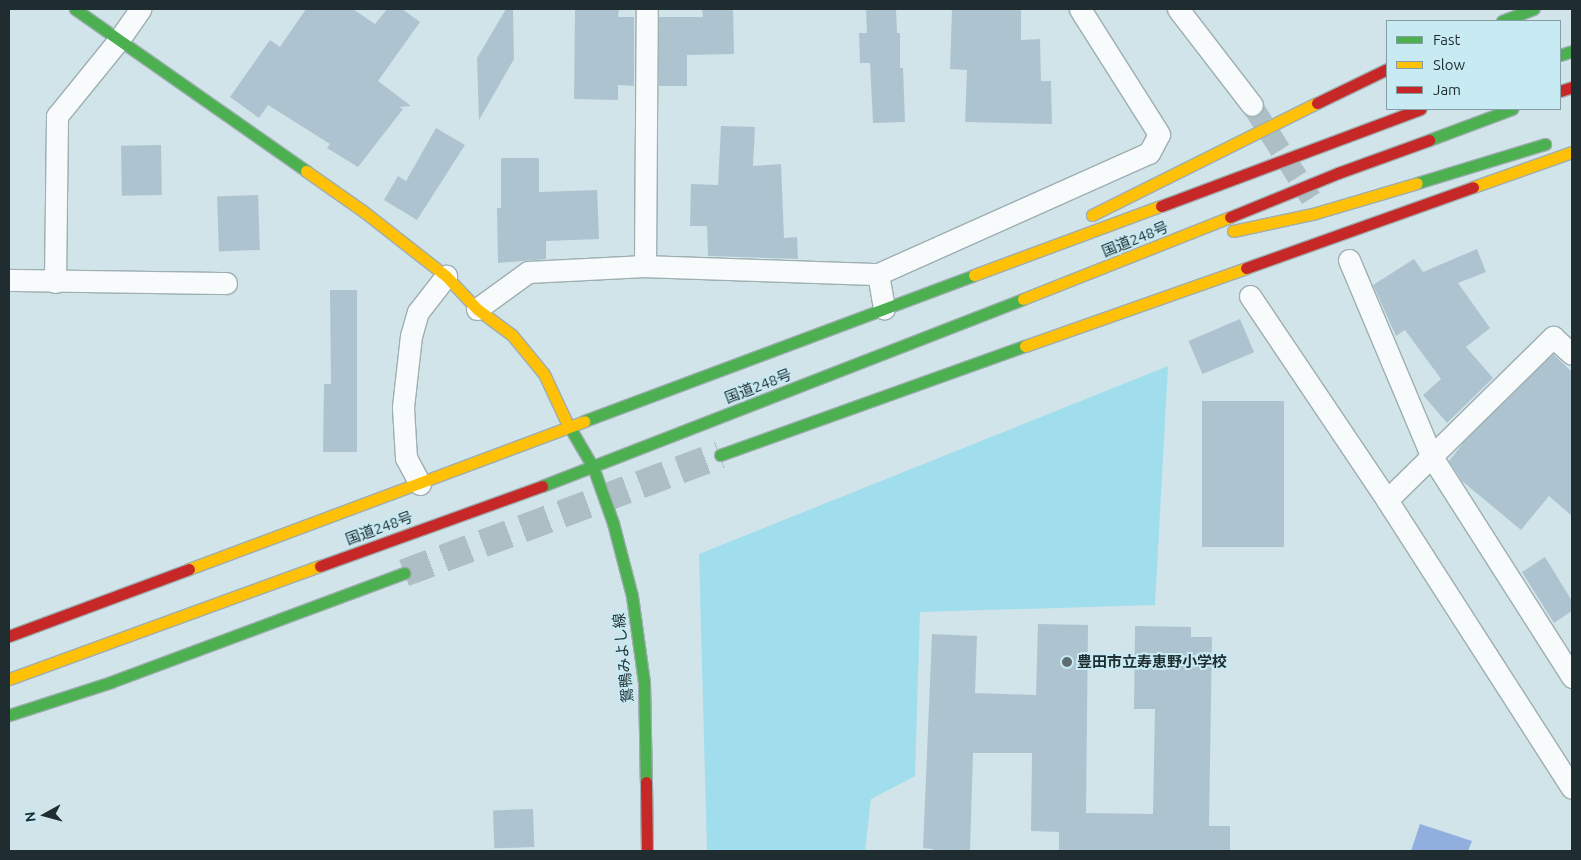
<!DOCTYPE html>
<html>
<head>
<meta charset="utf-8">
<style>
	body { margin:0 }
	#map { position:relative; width:1581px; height:860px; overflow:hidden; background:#d1e4e9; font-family:Ubuntu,"Noto Sans JP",sans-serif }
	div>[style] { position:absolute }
	.green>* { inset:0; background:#a0deee }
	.water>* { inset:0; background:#91afde }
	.building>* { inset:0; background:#adc4d0; transform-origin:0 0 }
	.street-tunnel>* { height:21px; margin-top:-10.5px; transform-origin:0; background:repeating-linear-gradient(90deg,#adbfc4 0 21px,transparent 0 32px) }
	.highway-tunnel>* { height:28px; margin-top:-14px; transform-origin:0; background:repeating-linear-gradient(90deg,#adbfc4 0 28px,transparent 0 42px) }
	.roads { filter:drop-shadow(1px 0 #9eaeb1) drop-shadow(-1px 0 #9eaeb1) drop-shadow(0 1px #9eaeb1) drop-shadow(0 -1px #9eaeb1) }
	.street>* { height:21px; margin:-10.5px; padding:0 10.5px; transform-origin:10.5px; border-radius:10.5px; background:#f8fbfc }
	.fast>* { height:11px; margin:-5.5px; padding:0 5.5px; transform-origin:5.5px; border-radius:5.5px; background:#4caf50 }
	.slow>* { height:11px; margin:-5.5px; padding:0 5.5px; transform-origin:5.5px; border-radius:5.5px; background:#ffc107 }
	.jam>* { height:11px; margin:-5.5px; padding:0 5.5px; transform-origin:5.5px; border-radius:5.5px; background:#c62828 }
	.dots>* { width:14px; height:14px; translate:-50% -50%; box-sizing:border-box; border:2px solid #c7eaf3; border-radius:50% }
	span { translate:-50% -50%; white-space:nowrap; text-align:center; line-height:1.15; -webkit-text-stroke:4px #c7eaf3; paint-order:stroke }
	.street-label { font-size:15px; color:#1f2d30 }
	.poi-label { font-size:15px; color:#1f2d30; font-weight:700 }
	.left { translate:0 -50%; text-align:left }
	.frame { position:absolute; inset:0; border:10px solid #1f2d30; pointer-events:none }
	.legend { position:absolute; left:1386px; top:20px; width:175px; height:90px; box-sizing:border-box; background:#c7eaf3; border:1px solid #849ea5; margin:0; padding:6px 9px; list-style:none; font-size:15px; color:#1f2d30 }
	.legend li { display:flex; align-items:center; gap:10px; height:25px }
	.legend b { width:25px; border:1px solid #849ea5 }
	.north { position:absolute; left:20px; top:790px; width:50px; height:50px; -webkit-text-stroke:4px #c7eaf3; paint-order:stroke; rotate:263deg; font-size:14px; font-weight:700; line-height:20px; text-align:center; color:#1f2d30 }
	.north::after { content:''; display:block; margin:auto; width:18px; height:22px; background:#1f2d30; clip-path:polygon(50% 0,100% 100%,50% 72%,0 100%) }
</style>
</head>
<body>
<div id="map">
	<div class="green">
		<div style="clip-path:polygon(1168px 366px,1155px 605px,920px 612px,915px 776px,871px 799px,865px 851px,707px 851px,699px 554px)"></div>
	</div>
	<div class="water">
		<div style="clip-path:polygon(1420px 824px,1472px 841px,1468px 851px,1411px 851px)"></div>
	</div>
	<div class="building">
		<div style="clip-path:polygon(306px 9px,353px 9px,375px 24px,387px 9px,402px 9px,420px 22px,378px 81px,411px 106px,399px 107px,403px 109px,358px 167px,327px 148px,330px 144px,268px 105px,259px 118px,230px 97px,270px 40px,280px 47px)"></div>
		<div style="clip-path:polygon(506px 9px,513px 9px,514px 59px,479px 120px,477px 58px)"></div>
		<div style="clip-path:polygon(575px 9px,619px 9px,618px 17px,634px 17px,634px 86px,618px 85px,618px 100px,574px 99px)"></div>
		<div style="clip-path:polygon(702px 9px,733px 9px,734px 54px,687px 55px,687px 86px,659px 86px,659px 17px,703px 17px)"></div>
		<div style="clip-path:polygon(866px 9px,896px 9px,897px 33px,900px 33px,900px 68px,903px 68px,905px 122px,873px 123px,870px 63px,860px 63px,859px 33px,867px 33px)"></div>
		<div style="clip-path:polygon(952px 9px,1021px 9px,1021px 40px,1040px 39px,1041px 81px,1051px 81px,1052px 124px,965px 122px,967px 70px,950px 69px)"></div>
		<div style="clip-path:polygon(721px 126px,755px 127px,753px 166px,781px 164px,784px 238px,797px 237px,798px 259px,708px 256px,707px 226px,690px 226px,691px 184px,718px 185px)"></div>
		<div style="clip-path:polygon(436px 128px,465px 145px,417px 220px,384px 200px,398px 176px,406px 181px)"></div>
		<div style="left:161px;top:145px;width:50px;height:40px;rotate:89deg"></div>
		<div style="clip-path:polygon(501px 158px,539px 158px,539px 192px,597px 190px,599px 239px,546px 241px,546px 259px,498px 263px,497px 208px,501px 208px)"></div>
		<div style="left:258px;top:195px;width:55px;height:41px;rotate:88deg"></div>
		<div style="clip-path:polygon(1477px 249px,1486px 272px,1458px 283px,1490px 328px,1466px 347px,1493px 378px,1447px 423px,1423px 395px,1441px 379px,1405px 330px,1396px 336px,1373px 285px,1414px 259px,1423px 272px)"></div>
		<div style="clip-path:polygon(330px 290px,357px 290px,357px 452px,323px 452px,324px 384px,331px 384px)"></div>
		<div style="left:1240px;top:319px;width:36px;height:56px;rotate:67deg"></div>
		<div style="clip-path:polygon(1553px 354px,1572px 372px,1572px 516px,1549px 496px,1521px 530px,1462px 481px,1449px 461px,1464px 442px)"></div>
		<div style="left:1284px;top:401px;width:146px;height:82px;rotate:90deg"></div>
		<div style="clip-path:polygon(1545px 557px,1572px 601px,1572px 611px,1554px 623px,1522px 572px)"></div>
		<div style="clip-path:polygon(1038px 624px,1088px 625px,1086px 813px,1153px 814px,1155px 709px,1134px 709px,1135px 626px,1191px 627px,1191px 637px,1212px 637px,1209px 826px,1230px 826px,1230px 851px,1059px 851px,1059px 832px,1031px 831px,1032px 753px,973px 753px,970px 851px,933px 851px,933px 849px,923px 848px,932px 634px,977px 636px,975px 693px,1036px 695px)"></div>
		<div style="left:533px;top:809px;width:38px;height:40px;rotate:88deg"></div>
	</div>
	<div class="street-tunnel">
		<div style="left:1252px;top:105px;width:110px;rotate:57.6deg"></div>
	</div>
	<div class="highway-tunnel">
		<div style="left:404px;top:573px;width:337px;rotate:-20.5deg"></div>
	</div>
	<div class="roads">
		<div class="street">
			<div style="left:1178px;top:9px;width:121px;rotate:52.4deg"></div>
			<div style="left:1349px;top:260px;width:214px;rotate:67.2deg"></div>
			<div style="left:1432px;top:457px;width:261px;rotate:57.5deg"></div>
			<div style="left:645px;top:266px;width:233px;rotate:2deg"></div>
			<div style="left:878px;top:274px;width:297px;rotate:-24.1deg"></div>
			<div style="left:1149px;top:153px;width:21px;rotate:-62deg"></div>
			<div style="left:1159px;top:134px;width:148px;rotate:-122.3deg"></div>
			<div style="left:878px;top:274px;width:35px;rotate:80deg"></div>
			<div style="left:9px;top:280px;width:217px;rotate:0.8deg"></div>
			<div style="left:55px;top:282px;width:166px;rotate:-89.3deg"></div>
			<div style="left:57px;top:116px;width:97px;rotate:-50.9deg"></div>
			<div style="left:118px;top:41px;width:39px;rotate:-55deg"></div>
			<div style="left:1250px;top:296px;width:246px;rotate:56.1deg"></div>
			<div style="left:1387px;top:500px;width:342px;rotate:57.3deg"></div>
			<div style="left:477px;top:309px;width:63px;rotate:-36deg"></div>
			<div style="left:528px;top:272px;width:117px;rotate:-2.9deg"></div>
			<div style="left:645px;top:266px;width:257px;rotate:-89.6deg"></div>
			<div style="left:420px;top:484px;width:30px;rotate:-118deg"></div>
			<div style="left:406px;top:458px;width:51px;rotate:-93.4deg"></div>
			<div style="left:403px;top:407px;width:71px;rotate:-83.6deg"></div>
			<div style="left:411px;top:336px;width:25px;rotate:-74deg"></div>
			<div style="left:418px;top:312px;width:46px;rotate:-52.1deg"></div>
			<div style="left:1387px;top:500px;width:233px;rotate:-44.5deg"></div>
			<div style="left:1553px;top:337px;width:25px;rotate:42deg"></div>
		</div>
		<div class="fast">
			<div style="left:75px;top:9px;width:282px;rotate:35deg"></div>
			<div style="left:1502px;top:21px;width:34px;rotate:-21deg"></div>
			<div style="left:1560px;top:55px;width:13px;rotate:-18deg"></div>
			<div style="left:1429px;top:140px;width:89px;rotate:-20.5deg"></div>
			<div style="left:1417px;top:183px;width:134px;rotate:-16.9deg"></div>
			<div style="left:566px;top:421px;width:53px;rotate:59.6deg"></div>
			<div style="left:593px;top:467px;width:59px;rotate:70.3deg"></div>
			<div style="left:613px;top:523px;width:75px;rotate:75.4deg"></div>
			<div style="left:632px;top:596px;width:87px;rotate:82.1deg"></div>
			<div style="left:644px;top:682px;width:100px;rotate:88.9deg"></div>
			<div style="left:584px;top:421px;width:416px;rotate:-20.5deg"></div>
			<div style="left:720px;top:455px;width:324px;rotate:-19.7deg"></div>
			<div style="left:542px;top:486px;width:516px;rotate:-21.24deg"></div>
			<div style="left:9px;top:715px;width:107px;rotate:-17.9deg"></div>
			<div style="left:111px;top:682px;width:313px;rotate:-20.4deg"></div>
		</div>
		<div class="slow">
			<div style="left:306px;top:171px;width:70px;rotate:35.1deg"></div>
			<div style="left:363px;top:211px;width:105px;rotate:38.1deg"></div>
			<div style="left:446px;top:276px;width:45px;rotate:46.8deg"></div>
			<div style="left:477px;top:309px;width:44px;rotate:36.6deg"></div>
			<div style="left:512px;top:335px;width:50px;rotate:50.6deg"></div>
			<div style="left:544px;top:374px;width:52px;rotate:64.9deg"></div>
			<div style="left:1473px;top:187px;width:105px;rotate:-19.5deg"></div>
			<div style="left:1092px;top:215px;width:251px;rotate:-26.5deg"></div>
			<div style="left:1233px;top:231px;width:85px;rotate:-12.2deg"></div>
			<div style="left:1316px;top:213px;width:105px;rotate:-16.5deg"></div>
			<div style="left:974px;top:275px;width:199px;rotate:-20.3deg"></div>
			<div style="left:1023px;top:299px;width:223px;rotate:-21.6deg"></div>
			<div style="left:1025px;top:346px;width:234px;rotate:-19.4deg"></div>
			<div style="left:189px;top:569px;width:422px;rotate:-20.5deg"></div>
			<div style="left:9px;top:679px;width:331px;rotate:-20deg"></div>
		</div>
		<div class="jam">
			<div style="left:1560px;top:91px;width:13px;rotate:-18deg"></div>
			<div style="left:1317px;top:103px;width:78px;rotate:-25.9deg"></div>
			<div style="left:1161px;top:206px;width:277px;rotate:-20.5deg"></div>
			<div style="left:1230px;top:217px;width:117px;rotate:-22.2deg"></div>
			<div style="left:1338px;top:173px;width:97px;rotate:-19.9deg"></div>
			<div style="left:1246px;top:268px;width:241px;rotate:-19.6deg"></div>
			<div style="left:320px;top:566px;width:236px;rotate:-19.8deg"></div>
			<div style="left:9px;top:636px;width:192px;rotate:-20.4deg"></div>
			<div style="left:646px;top:782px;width:69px;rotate:89.2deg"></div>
		</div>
	</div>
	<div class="dots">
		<div style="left:1067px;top:662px;background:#5d6d71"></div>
	</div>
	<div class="street-label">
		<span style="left:1135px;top:239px;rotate:-22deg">国道248号</span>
		<span style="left:758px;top:386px;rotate:-21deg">国道248号</span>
		<span style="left:379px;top:528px;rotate:-20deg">国道248号</span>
		<span style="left:623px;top:658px;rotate:-96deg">鴛鴨みよし線</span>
	</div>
	<div class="poi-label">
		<span class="left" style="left:1077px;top:662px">豊田市立寿恵野小学校</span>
	</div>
	<div class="frame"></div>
	<ul class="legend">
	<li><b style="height:6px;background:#4caf50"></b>Fast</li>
	<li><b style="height:6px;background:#ffc107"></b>Slow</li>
	<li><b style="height:6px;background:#c62828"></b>Jam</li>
	</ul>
	<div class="north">N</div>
</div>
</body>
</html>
